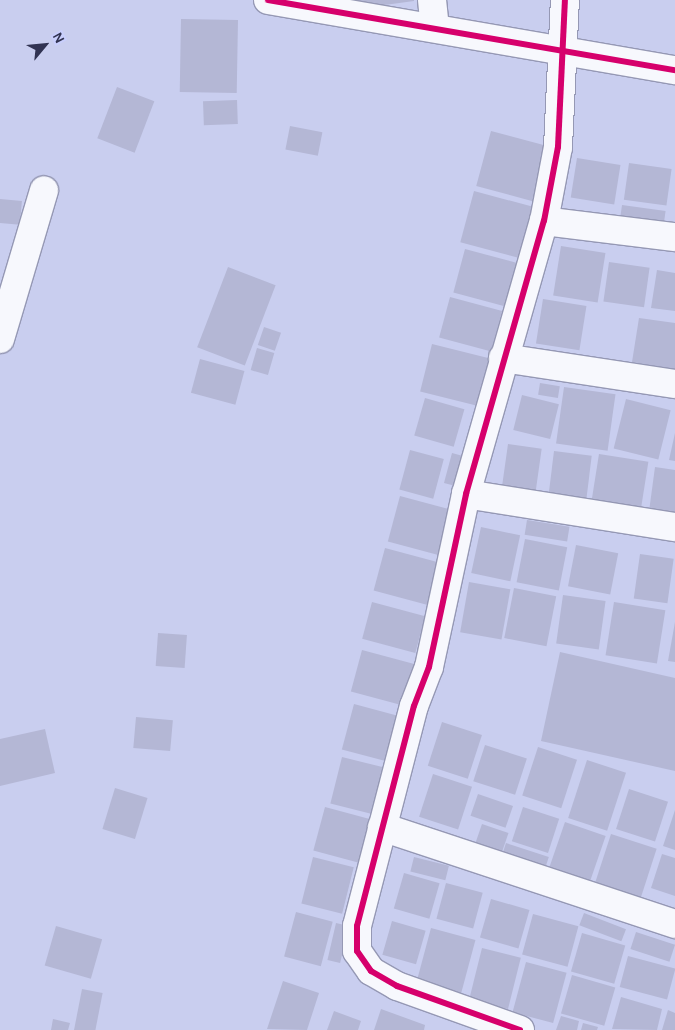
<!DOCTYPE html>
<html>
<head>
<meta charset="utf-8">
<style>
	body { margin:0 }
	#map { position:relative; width:675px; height:1030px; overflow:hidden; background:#c9ceef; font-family:Karla,sans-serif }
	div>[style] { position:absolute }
	.building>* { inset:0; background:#b4b7d5; transform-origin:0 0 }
	.roads { filter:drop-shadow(1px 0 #9598b4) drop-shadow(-1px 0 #9598b4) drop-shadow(0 1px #9598b4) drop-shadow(0 -1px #9598b4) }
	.minor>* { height:28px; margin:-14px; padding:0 14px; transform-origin:14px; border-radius:14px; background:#f7f8fd }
	.cycleway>* { height:6px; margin:-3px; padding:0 3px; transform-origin:3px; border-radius:3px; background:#d6006c }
	span { translate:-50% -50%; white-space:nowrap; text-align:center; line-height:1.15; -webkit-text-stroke:4px #c9cffd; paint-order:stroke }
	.north { position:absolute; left:20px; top:20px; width:50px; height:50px; -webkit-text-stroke:4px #c9cffd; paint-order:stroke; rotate:62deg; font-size:14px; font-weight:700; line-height:20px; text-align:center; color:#313352 }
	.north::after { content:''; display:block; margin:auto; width:18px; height:22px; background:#313352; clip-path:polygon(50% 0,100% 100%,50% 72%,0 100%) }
</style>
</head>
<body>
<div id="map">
	<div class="building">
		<div style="clip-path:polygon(354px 0,414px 0,414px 1px,355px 9px)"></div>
		<div style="left:181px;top:19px;width:57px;height:73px;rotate:1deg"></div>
		<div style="left:117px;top:87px;width:40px;height:55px;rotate:21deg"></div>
		<div style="left:237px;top:100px;width:24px;height:34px;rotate:88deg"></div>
		<div style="left:290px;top:126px;width:33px;height:24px;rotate:11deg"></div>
		<div style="left:491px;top:131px;width:66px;height:57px;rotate:15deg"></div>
		<div style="left:577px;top:158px;width:44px;height:40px;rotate:9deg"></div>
		<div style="left:629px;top:163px;width:43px;height:37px;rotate:8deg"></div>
		<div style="left:474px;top:191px;width:62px;height:53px;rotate:15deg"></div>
		<div style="left:0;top:199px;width:22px;height:24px;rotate:5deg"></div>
		<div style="left:622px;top:205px;width:44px;height:12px;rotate:8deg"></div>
		<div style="left:561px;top:246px;width:45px;height:50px;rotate:9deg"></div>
		<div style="left:465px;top:249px;width:56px;height:45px;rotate:15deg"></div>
		<div style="left:609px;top:262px;width:41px;height:40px;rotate:8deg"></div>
		<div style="left:228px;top:267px;width:51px;height:86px;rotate:21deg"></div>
		<div style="clip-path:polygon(657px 270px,675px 273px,675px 311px,651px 308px)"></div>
		<div style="left:450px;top:297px;width:54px;height:42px;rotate:15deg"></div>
		<div style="left:543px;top:299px;width:44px;height:45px;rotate:9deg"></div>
		<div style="clip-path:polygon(639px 318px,675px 323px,675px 369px,632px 362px)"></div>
		<div style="left:264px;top:327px;width:18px;height:19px;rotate:19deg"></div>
		<div style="left:432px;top:344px;width:63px;height:49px;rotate:14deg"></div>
		<div style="left:257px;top:348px;width:18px;height:23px;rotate:16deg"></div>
		<div style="left:200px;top:359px;width:46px;height:35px;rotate:15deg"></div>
		<div style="left:540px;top:383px;width:20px;height:12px;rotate:9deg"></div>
		<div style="left:564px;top:387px;width:52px;height:57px;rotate:8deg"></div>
		<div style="left:522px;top:395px;width:38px;height:36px;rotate:14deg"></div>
		<div style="left:425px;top:398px;width:41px;height:39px;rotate:16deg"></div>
		<div style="left:626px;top:399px;width:46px;height:51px;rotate:14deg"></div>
		<div style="clip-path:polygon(675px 433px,675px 461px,669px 460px)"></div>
		<div style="left:508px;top:444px;width:34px;height:47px;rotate:8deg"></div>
		<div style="left:410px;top:450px;width:35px;height:41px;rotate:15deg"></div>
		<div style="left:554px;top:451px;width:38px;height:53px;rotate:7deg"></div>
		<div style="left:452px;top:453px;width:16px;height:31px;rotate:15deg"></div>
		<div style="left:599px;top:454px;width:50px;height:57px;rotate:9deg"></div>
		<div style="clip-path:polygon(655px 467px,675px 470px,675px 523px,648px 519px)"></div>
		<div style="left:400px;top:496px;width:58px;height:47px;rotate:15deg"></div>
		<div style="left:527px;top:520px;width:43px;height:15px;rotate:9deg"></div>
		<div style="left:481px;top:527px;width:40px;height:47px;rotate:12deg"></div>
		<div style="left:525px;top:539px;width:43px;height:44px;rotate:11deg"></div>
		<div style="left:576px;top:545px;width:43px;height:42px;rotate:11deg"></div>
		<div style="left:385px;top:548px;width:56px;height:44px;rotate:15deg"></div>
		<div style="left:640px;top:554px;width:34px;height:45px;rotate:8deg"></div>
		<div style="left:469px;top:582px;width:42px;height:51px;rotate:10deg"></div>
		<div style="left:514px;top:588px;width:43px;height:51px;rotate:11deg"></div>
		<div style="left:563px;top:595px;width:43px;height:49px;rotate:8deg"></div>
		<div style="left:372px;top:602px;width:55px;height:38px;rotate:15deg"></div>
		<div style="left:614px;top:602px;width:52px;height:54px;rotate:9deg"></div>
		<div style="clip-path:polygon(675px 622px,675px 662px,668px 661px)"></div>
		<div style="left:158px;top:633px;width:29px;height:33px;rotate:4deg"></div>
		<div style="left:362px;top:650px;width:55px;height:43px;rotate:15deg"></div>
		<div style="clip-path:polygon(560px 652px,675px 678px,675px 771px,541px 741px)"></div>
		<div style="left:354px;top:704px;width:53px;height:47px;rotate:15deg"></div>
		<div style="left:136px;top:717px;width:37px;height:31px;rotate:5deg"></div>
		<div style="left:442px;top:722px;width:42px;height:46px;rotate:18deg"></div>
		<div style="clip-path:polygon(45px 729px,55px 773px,0 786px,0 739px)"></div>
		<div style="left:485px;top:745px;width:44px;height:38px;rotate:18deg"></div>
		<div style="left:538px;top:747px;width:41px;height:51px;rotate:18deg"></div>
		<div style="left:342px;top:757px;width:49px;height:48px;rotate:14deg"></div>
		<div style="left:587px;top:760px;width:41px;height:61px;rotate:18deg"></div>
		<div style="left:433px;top:774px;width:41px;height:45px;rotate:18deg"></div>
		<div style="left:115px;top:788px;width:34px;height:43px;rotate:17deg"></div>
		<div style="left:629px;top:789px;width:41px;height:42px;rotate:18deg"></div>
		<div style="left:478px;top:794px;width:37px;height:23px;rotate:19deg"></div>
		<div style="left:325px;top:807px;width:52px;height:45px;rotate:15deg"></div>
		<div style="left:523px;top:807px;width:38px;height:36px;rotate:18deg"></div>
		<div style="clip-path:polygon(675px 810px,675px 850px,663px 846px)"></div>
		<div style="left:565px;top:822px;width:43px;height:54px;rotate:19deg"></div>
		<div style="left:482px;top:824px;width:28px;height:26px;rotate:19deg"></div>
		<div style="left:611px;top:834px;width:48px;height:54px;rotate:18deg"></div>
		<div style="left:506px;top:843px;width:45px;height:18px;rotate:18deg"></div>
		<div style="clip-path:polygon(662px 854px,675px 858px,675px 896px,651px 888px)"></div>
		<div style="left:313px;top:857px;width:42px;height:48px;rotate:14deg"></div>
		<div style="left:414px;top:857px;width:36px;height:15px;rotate:14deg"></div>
		<div style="left:404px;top:873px;width:37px;height:37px;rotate:16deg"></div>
		<div style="left:446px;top:883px;width:38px;height:37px;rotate:15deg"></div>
		<div style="left:491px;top:899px;width:40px;height:40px;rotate:16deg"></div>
		<div style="left:296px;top:912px;width:38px;height:46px;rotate:15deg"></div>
		<div style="left:584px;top:913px;width:45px;height:13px;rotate:21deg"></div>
		<div style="left:533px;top:914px;width:47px;height:42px;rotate:15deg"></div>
		<div style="left:392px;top:921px;width:35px;height:35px;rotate:16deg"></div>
		<div style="left:336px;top:923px;width:13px;height:38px;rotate:13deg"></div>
		<div style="left:56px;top:926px;width:48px;height:41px;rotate:16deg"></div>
		<div style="left:431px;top:928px;width:46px;height:55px;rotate:15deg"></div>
		<div style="left:636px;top:932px;width:41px;height:18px;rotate:18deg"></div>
		<div style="left:582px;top:933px;width:45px;height:40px;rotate:16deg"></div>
		<div style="left:482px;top:948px;width:40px;height:53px;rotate:14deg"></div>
		<div style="left:628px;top:956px;width:49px;height:32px;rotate:15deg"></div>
		<div style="left:526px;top:962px;width:42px;height:52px;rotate:15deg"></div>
		<div style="left:572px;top:975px;width:45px;height:40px;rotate:16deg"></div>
		<div style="clip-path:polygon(283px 981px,319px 993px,307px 1030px,267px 1029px)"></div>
		<div style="left:82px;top:989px;width:21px;height:42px;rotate:11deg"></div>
		<div style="clip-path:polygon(621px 997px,662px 1009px,657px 1030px,612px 1029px)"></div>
		<div style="clip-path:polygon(381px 1009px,425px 1025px,424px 1030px,374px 1030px)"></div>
		<div style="clip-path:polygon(668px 1010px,675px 1013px,675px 1030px,662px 1030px)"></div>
		<div style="clip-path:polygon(334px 1011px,361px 1021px,358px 1030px,327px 1030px)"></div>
		<div style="clip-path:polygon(561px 1016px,579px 1021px,577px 1030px,556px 1030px)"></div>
		<div style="clip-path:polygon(53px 1019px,70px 1023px,68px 1030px,51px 1030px)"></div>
		<div style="clip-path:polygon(583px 1023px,598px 1027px,597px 1030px,581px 1030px)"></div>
	</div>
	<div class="roads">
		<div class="minor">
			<div style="left:268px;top:0;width:413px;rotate:9.8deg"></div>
			<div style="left:432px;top:0;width:28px;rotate:84deg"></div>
			<div style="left:544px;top:221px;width:132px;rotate:7deg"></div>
			<div style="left:0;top:339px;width:155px;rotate:-73.5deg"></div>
			<div style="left:503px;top:358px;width:174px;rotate:8.6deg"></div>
			<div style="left:466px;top:494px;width:212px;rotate:9deg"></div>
			<div style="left:382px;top:827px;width:309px;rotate:18.3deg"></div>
			<div style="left:520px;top:1030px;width:131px;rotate:-160.3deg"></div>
			<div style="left:397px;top:986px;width:30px;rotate:-150deg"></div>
			<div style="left:371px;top:971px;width:24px;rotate:-125deg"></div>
			<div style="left:357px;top:951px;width:25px;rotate:-90deg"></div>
			<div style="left:357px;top:926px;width:227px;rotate:-75.5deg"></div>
			<div style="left:414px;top:706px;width:42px;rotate:-69deg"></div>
			<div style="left:429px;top:667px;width:177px;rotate:-77.9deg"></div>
			<div style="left:466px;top:494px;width:284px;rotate:-74.1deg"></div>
			<div style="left:544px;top:221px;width:75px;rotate:-79.3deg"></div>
			<div style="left:558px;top:147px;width:147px;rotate:-87.3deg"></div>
		</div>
	</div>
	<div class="cycleway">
		<div style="left:268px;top:0;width:413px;rotate:9.8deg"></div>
		<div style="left:520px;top:1030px;width:131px;rotate:-160.3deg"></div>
		<div style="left:397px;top:986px;width:30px;rotate:-150deg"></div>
		<div style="left:371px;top:971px;width:24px;rotate:-125deg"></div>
		<div style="left:357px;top:951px;width:25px;rotate:-90deg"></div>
		<div style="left:357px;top:926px;width:227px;rotate:-75.5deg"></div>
		<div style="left:414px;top:706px;width:42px;rotate:-69deg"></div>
		<div style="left:429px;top:667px;width:177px;rotate:-77.9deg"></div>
		<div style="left:466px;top:494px;width:284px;rotate:-74.1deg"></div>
		<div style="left:544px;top:221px;width:75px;rotate:-79.3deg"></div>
		<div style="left:558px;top:147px;width:147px;rotate:-87.3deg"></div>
	</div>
	<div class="north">N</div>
</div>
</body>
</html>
